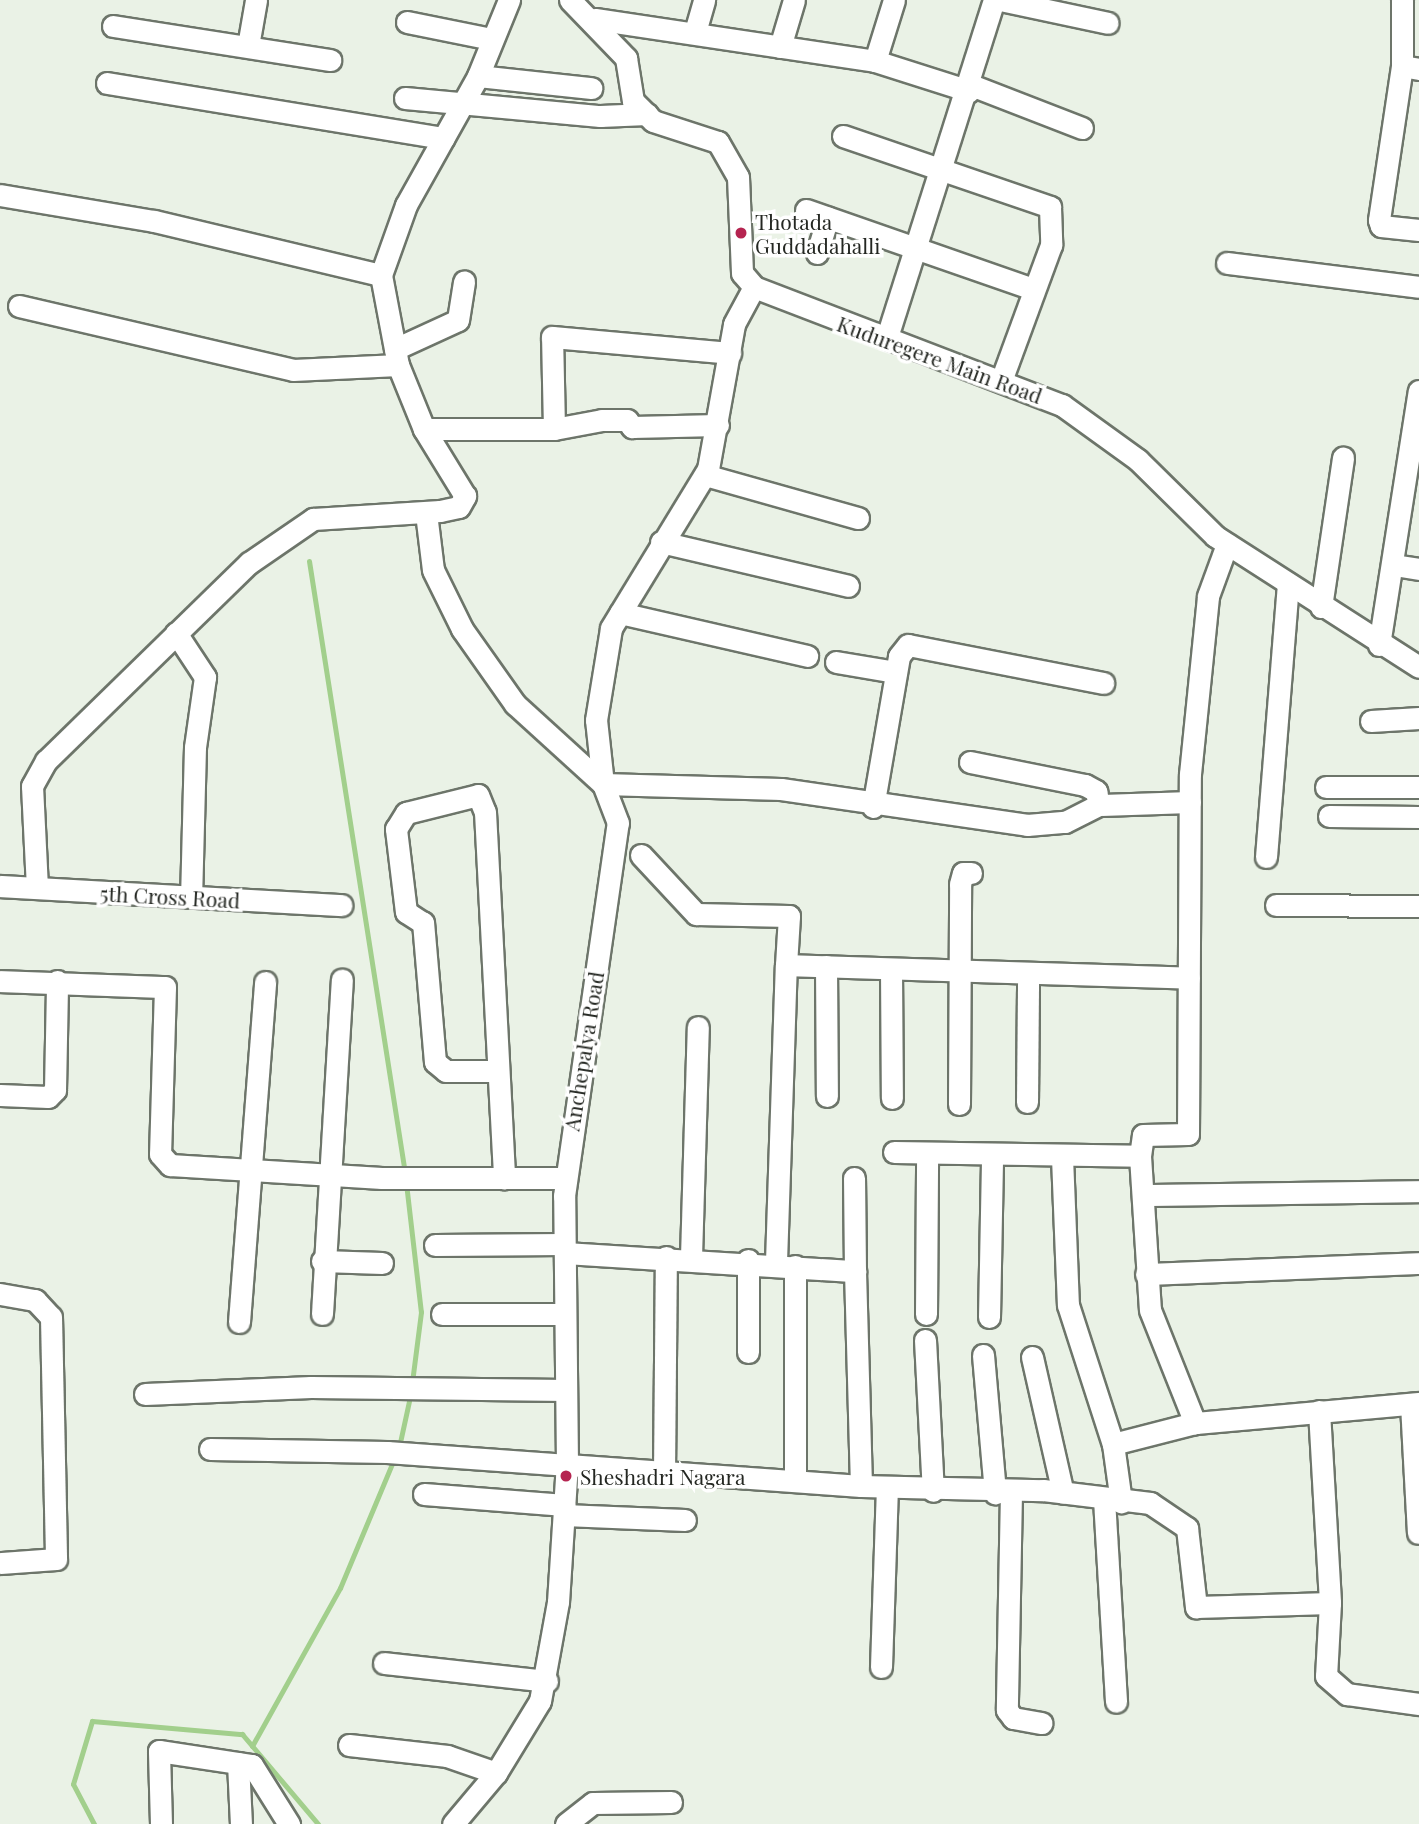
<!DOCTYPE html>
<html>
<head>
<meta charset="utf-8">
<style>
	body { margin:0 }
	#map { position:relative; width:1419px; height:1824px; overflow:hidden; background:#eaf2e6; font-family:"Playfair Display",serif }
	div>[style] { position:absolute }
	.stream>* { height:5px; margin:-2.5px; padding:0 2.5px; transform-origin:2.5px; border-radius:2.5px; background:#a2cf8c }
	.roads { filter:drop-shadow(2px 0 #6d756a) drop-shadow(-2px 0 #6d756a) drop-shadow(0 2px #6d756a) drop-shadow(0 -2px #6d756a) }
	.minor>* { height:21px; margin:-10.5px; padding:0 10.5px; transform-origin:10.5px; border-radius:10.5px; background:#fff }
	.dots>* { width:19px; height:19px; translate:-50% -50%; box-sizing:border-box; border:4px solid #fff; border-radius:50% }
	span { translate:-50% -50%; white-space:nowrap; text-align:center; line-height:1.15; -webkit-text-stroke:7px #fff; paint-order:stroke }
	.poi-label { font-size:21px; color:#242722 }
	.left { translate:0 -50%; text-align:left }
	.street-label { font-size:21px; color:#242722 }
</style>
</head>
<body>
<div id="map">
	<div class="stream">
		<div style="left:309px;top:561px;width:619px;rotate:81.09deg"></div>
		<div style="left:406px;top:1183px;width:130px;rotate:83.4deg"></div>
		<div style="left:421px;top:1312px;width:71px;rotate:97.3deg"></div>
		<div style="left:399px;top:1447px;width:56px;rotate:-77.7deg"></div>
		<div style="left:252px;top:1746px;width:181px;rotate:-60.9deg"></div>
		<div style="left:340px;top:1588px;width:140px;rotate:-67.3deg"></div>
		<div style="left:94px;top:1824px;width:45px;rotate:-117.7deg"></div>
		<div style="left:73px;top:1784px;width:66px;rotate:-73.2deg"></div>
		<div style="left:92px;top:1721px;width:151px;rotate:5deg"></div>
		<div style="left:242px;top:1734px;width:118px;rotate:49.8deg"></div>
	</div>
	<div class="roads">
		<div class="minor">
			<div style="left:570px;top:0;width:81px;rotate:46deg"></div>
			<div style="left:626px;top:58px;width:44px;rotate:80.8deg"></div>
			<div style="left:633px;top:101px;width:28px;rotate:45deg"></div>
			<div style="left:653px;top:121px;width:68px;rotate:17.9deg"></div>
			<div style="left:718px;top:142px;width:40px;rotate:60.3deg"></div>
			<div style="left:738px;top:177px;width:96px;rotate:87.6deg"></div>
			<div style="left:742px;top:273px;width:18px;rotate:49deg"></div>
			<div style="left:754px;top:287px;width:330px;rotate:21deg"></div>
			<div style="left:1062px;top:405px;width:94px;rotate:35.9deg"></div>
			<div style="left:1138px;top:460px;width:108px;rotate:44.6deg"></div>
			<div style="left:1215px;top:536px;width:242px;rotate:32.7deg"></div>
			<div style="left:1000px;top:0;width:110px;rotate:12deg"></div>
			<div style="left:1402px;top:0;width:66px;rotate:90deg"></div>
			<div style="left:1402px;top:66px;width:17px;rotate:10deg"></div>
			<div style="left:595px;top:19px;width:283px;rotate:8.5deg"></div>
			<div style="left:875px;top:61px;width:99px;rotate:17.7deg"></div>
			<div style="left:407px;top:22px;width:86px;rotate:11.4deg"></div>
			<div style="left:113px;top:26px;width:220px;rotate:8.9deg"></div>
			<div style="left:695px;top:32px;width:33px;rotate:-74deg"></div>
			<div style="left:248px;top:46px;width:47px;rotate:-80.1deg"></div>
			<div style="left:780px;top:47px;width:49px;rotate:-73.4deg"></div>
			<div style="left:875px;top:61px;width:64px;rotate:-72.7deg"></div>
			<div style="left:1402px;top:66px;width:156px;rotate:98.5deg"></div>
			<div style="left:1379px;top:220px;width:6px;rotate:72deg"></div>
			<div style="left:1381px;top:226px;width:38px;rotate:6deg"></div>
			<div style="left:478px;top:76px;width:114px;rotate:6.1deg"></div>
			<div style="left:107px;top:83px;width:341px;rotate:9.3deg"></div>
			<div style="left:971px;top:85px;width:119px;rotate:21.2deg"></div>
			<div style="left:405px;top:98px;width:196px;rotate:5.3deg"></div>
			<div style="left:600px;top:116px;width:47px;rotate:-2.4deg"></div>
			<div style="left:843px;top:136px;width:219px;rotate:18.9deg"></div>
			<div style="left:1050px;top:207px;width:38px;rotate:88deg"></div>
			<div style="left:1051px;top:245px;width:142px;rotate:110.2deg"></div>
			<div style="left:0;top:195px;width:156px;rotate:9.6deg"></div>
			<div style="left:154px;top:221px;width:233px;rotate:13.4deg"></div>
			<div style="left:806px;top:210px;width:237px;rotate:19.2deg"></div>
			<div style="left:817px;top:253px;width:37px;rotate:-73deg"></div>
			<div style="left:1227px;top:263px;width:193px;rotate:7.1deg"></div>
			<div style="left:19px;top:306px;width:281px;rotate:13.1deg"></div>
			<div style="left:293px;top:370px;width:105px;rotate:-2.7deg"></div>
			<div style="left:887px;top:337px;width:354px;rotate:-72.4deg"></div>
			<div style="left:395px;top:349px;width:69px;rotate:-24.7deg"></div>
			<div style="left:458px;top:320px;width:39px;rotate:-81deg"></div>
			<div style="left:424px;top:429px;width:130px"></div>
			<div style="left:554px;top:429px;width:92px;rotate:-91.2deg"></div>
			<div style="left:552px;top:337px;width:179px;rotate:5.1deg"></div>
			<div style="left:554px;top:429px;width:49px;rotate:-10.6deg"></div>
			<div style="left:602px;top:420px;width:25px"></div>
			<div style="left:627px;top:420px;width:9px;rotate:54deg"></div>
			<div style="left:632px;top:427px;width:86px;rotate:-1.3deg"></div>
			<div style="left:705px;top:475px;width:159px;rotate:15.7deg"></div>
			<div style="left:426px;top:513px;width:57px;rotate:83deg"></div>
			<div style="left:433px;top:570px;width:66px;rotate:63.8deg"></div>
			<div style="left:462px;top:629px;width:92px;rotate:54.8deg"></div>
			<div style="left:515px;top:704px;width:119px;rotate:42.3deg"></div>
			<div style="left:603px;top:784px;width:178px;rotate:1.6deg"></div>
			<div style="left:781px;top:789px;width:249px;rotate:8.3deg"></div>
			<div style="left:1027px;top:825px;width:38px;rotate:-5deg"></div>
			<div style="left:1065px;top:822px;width:38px;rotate:-27deg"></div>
			<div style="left:1099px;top:805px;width:91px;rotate:-1.9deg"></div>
			<div style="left:661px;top:542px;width:192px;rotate:13.2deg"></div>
			<div style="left:1394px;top:565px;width:25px;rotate:9deg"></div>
			<div style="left:1321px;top:607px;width:151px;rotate:-81.6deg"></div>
			<div style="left:620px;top:613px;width:192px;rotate:12.9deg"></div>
			<div style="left:176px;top:633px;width:53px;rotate:56.6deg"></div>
			<div style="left:205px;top:677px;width:71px;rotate:98.1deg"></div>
			<div style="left:195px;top:747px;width:150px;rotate:91.5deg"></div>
			<div style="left:1379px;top:645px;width:257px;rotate:-81.1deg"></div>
			<div style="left:836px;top:662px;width:61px;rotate:9.5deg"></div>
			<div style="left:1371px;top:721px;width:48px;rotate:-3.6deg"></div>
			<div style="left:970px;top:762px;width:117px;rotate:11.3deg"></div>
			<div style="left:1085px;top:785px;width:13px;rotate:29deg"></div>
			<div style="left:1096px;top:791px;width:14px;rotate:78deg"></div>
			<div style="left:1326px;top:787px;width:93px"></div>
			<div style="left:873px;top:807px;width:153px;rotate:-80.2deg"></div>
			<div style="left:899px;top:656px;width:14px;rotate:-51deg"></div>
			<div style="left:908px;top:645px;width:199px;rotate:11deg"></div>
			<div style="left:1329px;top:816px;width:90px;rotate:0.6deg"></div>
			<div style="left:641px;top:855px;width:81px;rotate:47deg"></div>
			<div style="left:696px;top:914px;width:93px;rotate:1.2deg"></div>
			<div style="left:789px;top:916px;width:49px;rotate:93.5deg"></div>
			<div style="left:786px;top:965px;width:403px;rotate:1.8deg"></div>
			<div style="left:1266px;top:857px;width:274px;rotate:-85.4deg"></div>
			<div style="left:0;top:886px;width:342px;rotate:3.2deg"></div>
			<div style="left:37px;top:888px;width:102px;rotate:-92.8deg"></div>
			<div style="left:32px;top:786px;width:29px;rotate:-61deg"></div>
			<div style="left:46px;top:761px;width:284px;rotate:-44.3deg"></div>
			<div style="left:249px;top:563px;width:78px;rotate:-34.5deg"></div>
			<div style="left:313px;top:519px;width:127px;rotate:-3.6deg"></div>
			<div style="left:440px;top:511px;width:19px;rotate:-12deg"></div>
			<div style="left:459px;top:507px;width:13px;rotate:-61deg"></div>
			<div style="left:465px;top:496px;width:79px;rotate:-121.5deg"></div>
			<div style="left:424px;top:429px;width:69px;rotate:-112.1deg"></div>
			<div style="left:398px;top:365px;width:92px;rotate:-100.7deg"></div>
			<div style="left:381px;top:275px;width:74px;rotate:-70.3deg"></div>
			<div style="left:406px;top:205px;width:148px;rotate:-60.8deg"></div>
			<div style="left:478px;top:76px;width:82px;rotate:-67.8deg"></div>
			<div style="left:1276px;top:905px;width:143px;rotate:0.4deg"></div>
			<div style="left:826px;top:966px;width:130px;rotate:89.6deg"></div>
			<div style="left:891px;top:969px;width:129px;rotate:89.6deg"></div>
			<div style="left:0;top:981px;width:165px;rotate:2.1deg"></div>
			<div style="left:165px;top:987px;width:167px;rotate:91.7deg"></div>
			<div style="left:160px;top:1154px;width:15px;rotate:48deg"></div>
			<div style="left:170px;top:1165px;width:212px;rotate:3.5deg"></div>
			<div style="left:382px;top:1178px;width:184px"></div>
			<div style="left:498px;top:1071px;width:52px;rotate:180deg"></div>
			<div style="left:446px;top:1071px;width:14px;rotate:-141deg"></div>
			<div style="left:435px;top:1062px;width:140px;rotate:-94.9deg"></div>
			<div style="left:423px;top:923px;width:20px;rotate:-147deg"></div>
			<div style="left:406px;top:912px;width:84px;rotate:-96.9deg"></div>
			<div style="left:396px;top:829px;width:19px;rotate:-58deg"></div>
			<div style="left:406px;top:813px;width:74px;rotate:-14deg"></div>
			<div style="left:478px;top:795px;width:18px;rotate:68deg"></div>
			<div style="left:485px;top:812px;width:367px;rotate:87deg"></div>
			<div style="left:0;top:1095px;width:48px;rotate:2.4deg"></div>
			<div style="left:48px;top:1097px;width:10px;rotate:-45deg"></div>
			<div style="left:55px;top:1090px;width:109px;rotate:-88.9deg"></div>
			<div style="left:1027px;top:1102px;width:127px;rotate:-89.5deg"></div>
			<div style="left:959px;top:1104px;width:220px;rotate:-89.7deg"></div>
			<div style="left:960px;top:884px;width:11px;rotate:-75deg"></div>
			<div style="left:963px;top:873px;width:8px"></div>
			<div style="left:894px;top:1152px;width:246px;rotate:0.9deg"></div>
			<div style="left:1140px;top:1156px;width:21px;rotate:-82deg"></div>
			<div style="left:1143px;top:1135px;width:45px;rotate:-1.3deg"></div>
			<div style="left:1188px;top:1134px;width:360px;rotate:-89.7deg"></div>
			<div style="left:1190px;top:774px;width:179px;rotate:-84.2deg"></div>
			<div style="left:1208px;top:596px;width:55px;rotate:-69.9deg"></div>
			<div style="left:1140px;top:1156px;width:154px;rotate:86.3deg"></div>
			<div style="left:1150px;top:1310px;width:122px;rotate:68.3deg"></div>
			<div style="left:1195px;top:1423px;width:225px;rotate:-5.1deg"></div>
			<div style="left:1062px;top:1157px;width:148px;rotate:87.7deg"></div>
			<div style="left:1068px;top:1305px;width:146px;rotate:72.1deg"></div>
			<div style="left:1113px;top:1444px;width:59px;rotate:82.1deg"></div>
			<div style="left:1143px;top:1195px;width:276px;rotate:-0.8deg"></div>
			<div style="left:435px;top:1245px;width:129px;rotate:-0.4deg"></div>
			<div style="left:565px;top:1253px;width:291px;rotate:3.6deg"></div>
			<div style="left:855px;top:1271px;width:93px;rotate:-90.6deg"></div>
			<div style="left:691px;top:1257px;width:230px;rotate:-88.3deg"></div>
			<div style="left:322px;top:1261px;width:60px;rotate:1.9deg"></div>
			<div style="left:776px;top:1262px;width:297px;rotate:-88.1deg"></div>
			<div style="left:795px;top:1266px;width:215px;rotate:90deg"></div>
			<div style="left:855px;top:1271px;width:215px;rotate:88.4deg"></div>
			<div style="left:1146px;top:1274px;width:273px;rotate:-2.3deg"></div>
			<div style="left:0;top:1294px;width:36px;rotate:10deg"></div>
			<div style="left:35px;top:1300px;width:23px;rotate:47deg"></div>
			<div style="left:51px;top:1317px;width:242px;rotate:88.8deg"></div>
			<div style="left:56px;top:1559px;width:56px;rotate:175.9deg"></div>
			<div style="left:322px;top:1314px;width:335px;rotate:-86.6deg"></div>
			<div style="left:442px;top:1314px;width:123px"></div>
			<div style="left:926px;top:1314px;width:161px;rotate:-89.6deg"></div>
			<div style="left:989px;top:1317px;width:162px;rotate:-88.9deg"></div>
			<div style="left:239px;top:1322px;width:341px;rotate:-85.6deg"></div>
			<div style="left:925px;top:1340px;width:151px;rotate:87deg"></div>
			<div style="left:748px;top:1352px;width:92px;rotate:-90deg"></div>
			<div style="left:983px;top:1355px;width:139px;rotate:85deg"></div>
			<div style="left:1032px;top:1357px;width:139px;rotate:77.2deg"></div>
			<div style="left:145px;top:1394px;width:166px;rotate:-2.4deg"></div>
			<div style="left:311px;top:1387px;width:255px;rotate:0.7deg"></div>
			<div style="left:1411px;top:1404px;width:129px;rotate:86.9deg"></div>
			<div style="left:1319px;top:1411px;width:192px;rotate:86.7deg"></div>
			<div style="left:1330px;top:1603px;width:73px;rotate:93.1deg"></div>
			<div style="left:1326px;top:1676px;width:28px;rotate:41deg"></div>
			<div style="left:1347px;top:1694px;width:73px;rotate:7.9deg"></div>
			<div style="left:1113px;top:1444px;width:85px;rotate:-14.4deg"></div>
			<div style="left:210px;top:1449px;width:177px;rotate:1deg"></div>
			<div style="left:387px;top:1452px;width:475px;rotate:4.1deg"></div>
			<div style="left:861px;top:1486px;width:182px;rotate:1.3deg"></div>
			<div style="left:1043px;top:1490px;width:108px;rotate:6.9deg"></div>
			<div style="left:1150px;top:1503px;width:45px;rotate:34deg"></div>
			<div style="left:1187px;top:1528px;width:80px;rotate:83.5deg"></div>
			<div style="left:1196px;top:1607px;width:134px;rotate:-1.7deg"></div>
			<div style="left:664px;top:1475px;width:218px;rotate:-89.5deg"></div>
			<div style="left:1011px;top:1492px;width:218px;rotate:91.1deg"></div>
			<div style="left:1007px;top:1710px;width:10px;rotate:53deg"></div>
			<div style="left:1013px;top:1718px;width:29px;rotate:10deg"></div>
			<div style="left:424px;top:1494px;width:141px;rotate:4.5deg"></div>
			<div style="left:1104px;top:1499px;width:203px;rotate:86.6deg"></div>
			<div style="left:564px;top:1515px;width:121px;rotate:2.4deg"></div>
			<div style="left:384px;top:1663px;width:164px;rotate:6.3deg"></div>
			<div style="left:881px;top:1667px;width:179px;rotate:-88.1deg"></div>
			<div style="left:349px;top:1745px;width:99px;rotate:6.4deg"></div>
			<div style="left:447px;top:1756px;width:52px;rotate:19.1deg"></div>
			<div style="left:238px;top:1763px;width:61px;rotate:87.2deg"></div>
			<div style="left:161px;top:1824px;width:73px;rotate:-91.6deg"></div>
			<div style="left:159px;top:1751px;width:94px;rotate:8.6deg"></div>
			<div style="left:252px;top:1765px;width:70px;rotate:57.9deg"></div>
			<div style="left:453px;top:1824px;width:67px;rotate:-49.9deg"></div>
			<div style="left:496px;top:1773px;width:84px;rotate:-58.6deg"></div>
			<div style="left:540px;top:1701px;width:101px;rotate:-79.7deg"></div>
			<div style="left:558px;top:1602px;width:138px;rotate:-86.3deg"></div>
			<div style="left:567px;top:1464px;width:268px;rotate:-90.6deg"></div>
			<div style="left:564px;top:1196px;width:377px;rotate:-81.8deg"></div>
			<div style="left:618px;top:823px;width:42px;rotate:-111deg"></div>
			<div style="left:603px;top:784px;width:64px;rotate:-96.2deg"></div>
			<div style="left:596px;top:720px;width:93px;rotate:-80.7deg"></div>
			<div style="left:611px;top:628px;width:186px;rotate:-58.6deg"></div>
			<div style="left:708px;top:469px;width:147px;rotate:-79.8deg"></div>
			<div style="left:734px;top:324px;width:42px;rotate:-61.6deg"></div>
			<div style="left:566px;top:1824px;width:34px;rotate:-38deg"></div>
			<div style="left:593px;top:1803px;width:78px;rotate:-0.7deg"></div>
		</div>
	</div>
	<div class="dots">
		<div style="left:741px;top:233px;background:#b52450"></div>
		<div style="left:566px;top:1476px;background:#b52450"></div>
	</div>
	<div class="poi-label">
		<span class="left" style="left:755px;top:233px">Thotada<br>Guddadahalli</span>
		<span class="left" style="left:580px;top:1476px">Sheshadri Nagara</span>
	</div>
	<div class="street-label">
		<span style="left:940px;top:359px;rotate:20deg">Kuduregere Main Road</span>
		<span style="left:170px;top:896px;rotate:3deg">5th Cross Road</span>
		<span style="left:583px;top:1051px;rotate:-81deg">Anchepalya Road</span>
	</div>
</div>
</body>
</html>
